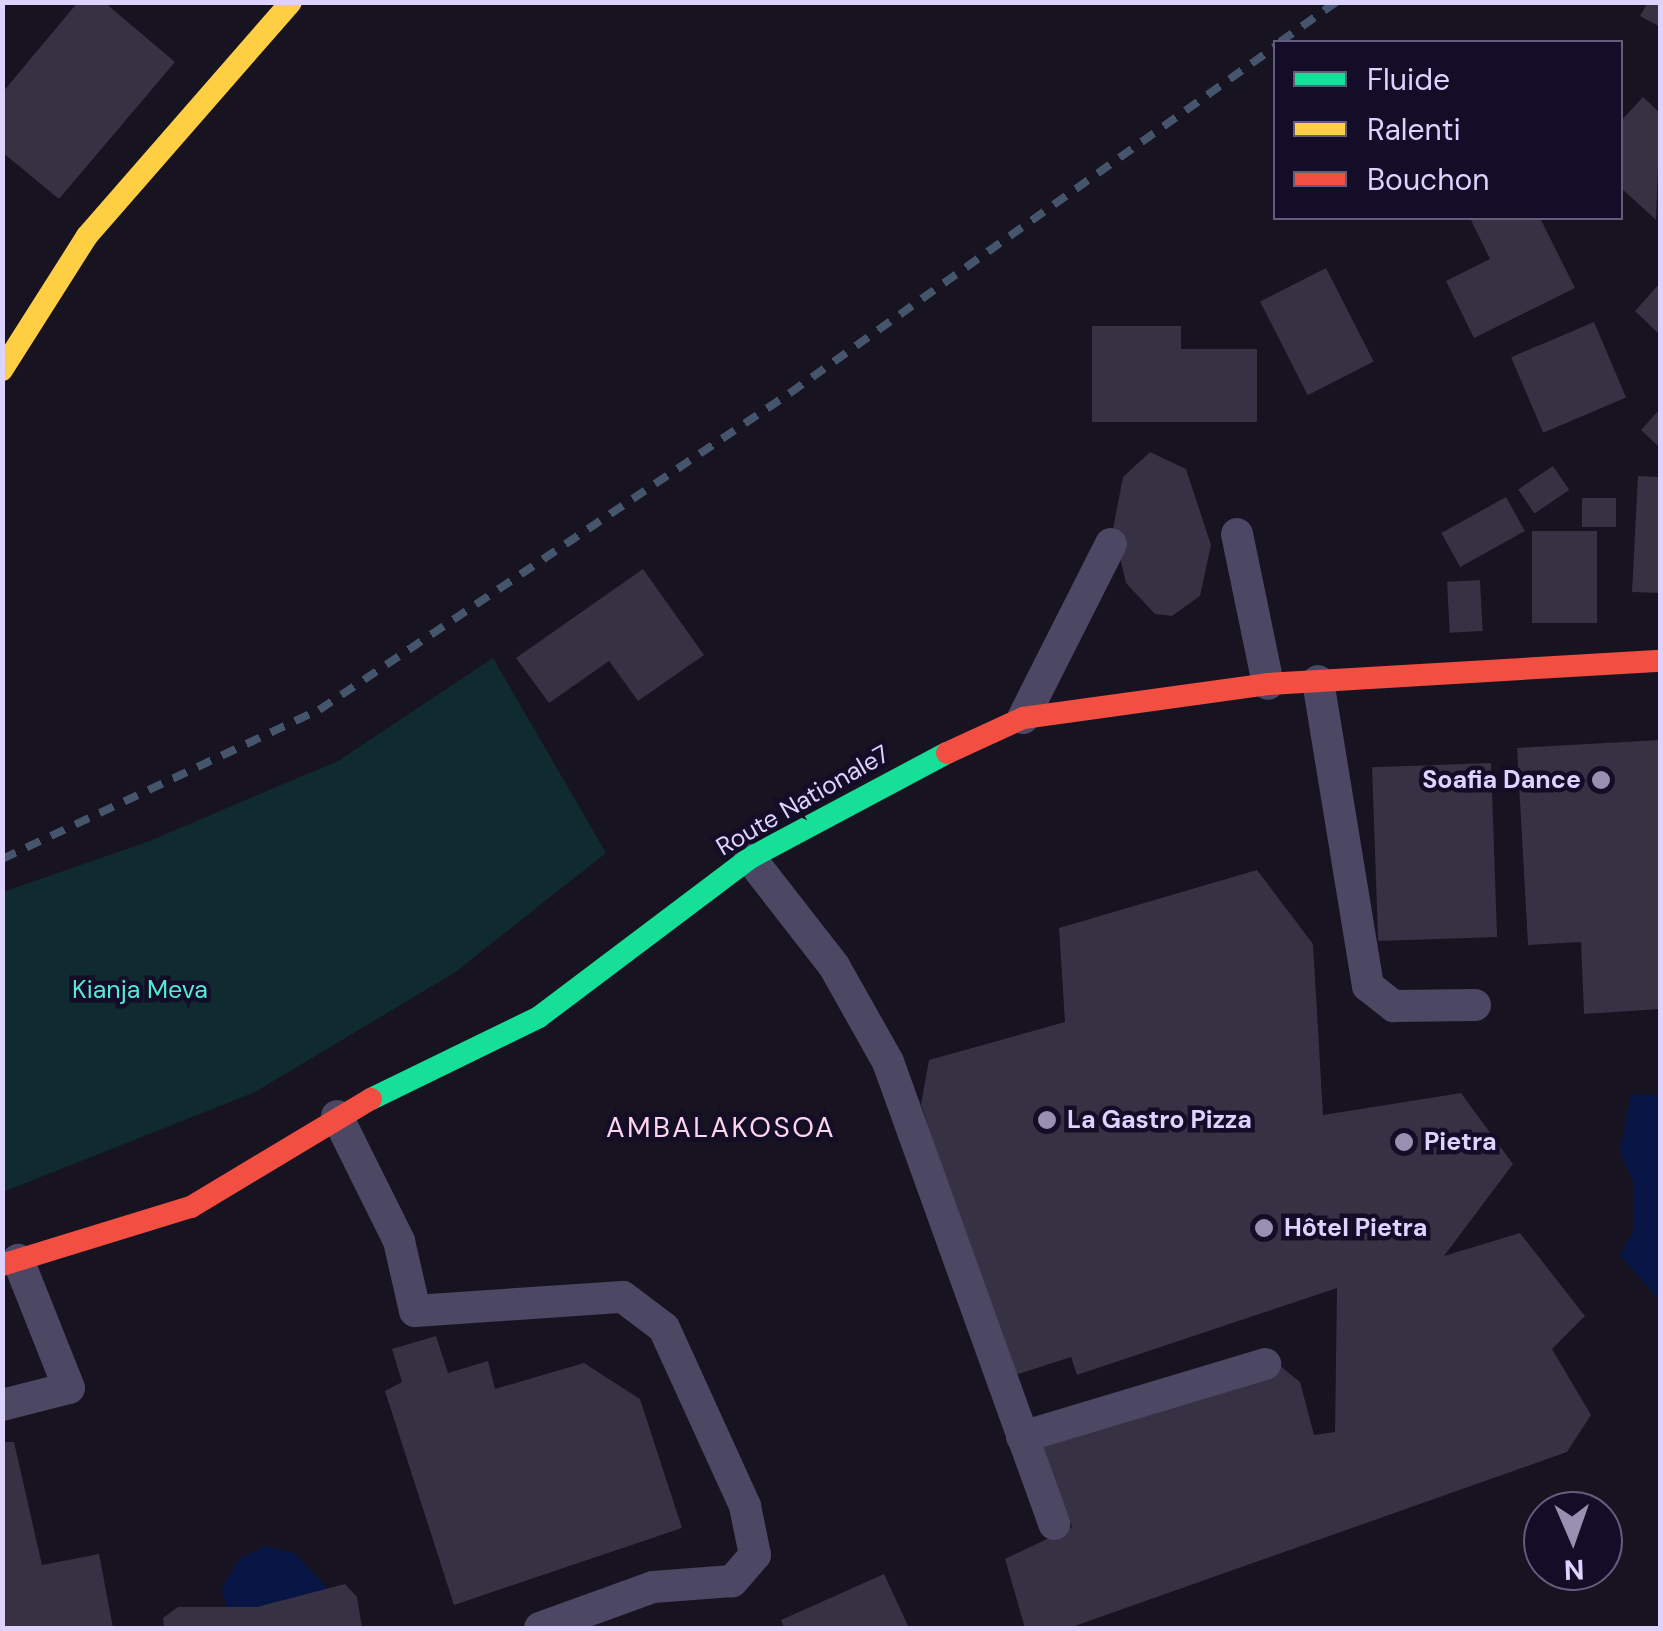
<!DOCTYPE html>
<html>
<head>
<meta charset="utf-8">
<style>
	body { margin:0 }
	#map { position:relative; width:1663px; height:1631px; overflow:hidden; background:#171321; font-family:"DM Sans",sans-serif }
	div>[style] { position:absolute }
	.green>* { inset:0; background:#102b30 }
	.water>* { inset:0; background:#071644 }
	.building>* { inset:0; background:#363143; transform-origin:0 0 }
	.lane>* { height:32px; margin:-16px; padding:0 16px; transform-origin:16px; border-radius:16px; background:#4c4762 }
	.fast>* { height:22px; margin:-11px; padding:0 11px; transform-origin:11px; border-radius:11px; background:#16e098 }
	.slow>* { height:22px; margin:-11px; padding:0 11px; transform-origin:11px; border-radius:11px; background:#ffcf43 }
	.jam>* { height:22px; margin:-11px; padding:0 11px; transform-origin:11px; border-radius:11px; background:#f24e42 }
	.rail>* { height:8px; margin-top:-4px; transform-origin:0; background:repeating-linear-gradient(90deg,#45556c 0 15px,transparent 0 27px) }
	.dots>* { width:28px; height:28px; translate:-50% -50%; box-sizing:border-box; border:5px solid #140d27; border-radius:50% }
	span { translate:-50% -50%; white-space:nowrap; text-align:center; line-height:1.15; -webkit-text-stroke:9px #140d27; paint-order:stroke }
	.poi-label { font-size:25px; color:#ddd3ff; font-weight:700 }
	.right { translate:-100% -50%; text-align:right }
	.left { translate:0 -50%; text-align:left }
	.street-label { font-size:25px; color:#ddd3ff }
	.park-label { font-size:25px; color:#54ead6 }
	.neighbourhood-label { font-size:28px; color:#ffd5eb; letter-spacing:2.5px }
	.frame { position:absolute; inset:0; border:5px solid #ddd3ff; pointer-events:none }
	.legend { position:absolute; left:1273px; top:40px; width:350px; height:180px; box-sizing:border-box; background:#140d27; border:2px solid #645c7d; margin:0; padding:12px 18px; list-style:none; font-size:30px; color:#ddd3ff }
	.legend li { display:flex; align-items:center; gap:20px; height:50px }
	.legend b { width:50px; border:2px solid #645c7d }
	.north { position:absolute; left:1523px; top:1491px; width:100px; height:100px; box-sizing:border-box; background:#140d27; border:2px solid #645c7d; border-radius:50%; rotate:178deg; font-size:28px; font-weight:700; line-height:40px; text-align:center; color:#ddd3ff }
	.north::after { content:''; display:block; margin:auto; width:35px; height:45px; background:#9890b1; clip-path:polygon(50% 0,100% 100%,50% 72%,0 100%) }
</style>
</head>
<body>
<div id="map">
	<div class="green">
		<div style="clip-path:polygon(493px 658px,606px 853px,454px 973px,255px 1092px,3px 1192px,3px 892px,147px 842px,338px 761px)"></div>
	</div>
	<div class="water">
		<div style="clip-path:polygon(1631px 1094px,1660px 1095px,1660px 1301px,1620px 1255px,1633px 1231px,1634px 1184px,1620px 1153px)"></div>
		<div style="clip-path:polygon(265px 1546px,294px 1553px,325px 1585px,340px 1628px,235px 1628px,221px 1589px,239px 1559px)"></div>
	</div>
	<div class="building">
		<div style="clip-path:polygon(78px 2px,104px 2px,175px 62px,59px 199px,2px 152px,2px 93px)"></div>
		<div style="clip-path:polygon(1648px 2px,1660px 2px,1660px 27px,1640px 16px)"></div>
		<div style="clip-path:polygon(1643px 97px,1660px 113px,1656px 220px,1620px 187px,1620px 122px)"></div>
		<div style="clip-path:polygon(1470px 218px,1540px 218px,1575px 288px,1474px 338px,1446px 281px,1490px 259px)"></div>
		<div style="left:1326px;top:268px;width:105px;height:74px;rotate:63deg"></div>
		<div style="clip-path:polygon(1660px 283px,1660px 335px,1635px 311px)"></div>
		<div style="left:1594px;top:322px;width:82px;height:90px;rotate:67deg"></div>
		<div style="clip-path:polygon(1092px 326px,1181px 326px,1181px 349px,1257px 349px,1257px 422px,1092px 422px)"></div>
		<div style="clip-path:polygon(1660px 409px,1660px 448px,1641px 430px)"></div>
		<div style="clip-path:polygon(1150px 452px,1186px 469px,1211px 545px,1200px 596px,1172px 616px,1155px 614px,1126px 583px,1113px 529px,1123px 477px)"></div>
		<div style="left:1553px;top:466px;width:29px;height:42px;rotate:56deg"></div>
		<div style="clip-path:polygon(1638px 476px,1660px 477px,1660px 593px,1632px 592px)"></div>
		<div style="left:1506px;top:497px;width:39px;height:74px;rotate:61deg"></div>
		<div style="left:1582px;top:498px;width:34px;height:29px"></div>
		<div style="left:1597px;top:531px;width:92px;height:65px;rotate:90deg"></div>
		<div style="clip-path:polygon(643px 569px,704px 655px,638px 701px,609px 661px,549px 703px,516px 658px)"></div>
		<div style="left:1480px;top:580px;width:51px;height:33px;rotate:87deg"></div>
		<div style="clip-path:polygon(1660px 740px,1660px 1009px,1584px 1014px,1581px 942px,1528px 945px,1517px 748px)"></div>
		<div style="left:1491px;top:763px;width:174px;height:119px;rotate:88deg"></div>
		<div style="clip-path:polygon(1257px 870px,1313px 944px,1323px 1115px,1461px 1093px,1513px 1164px,1444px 1256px,1520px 1233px,1585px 1316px,1552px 1349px,1591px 1415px,1567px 1452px,1069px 1628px,1025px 1628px,1005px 1559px,1072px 1527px,1036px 1427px,1274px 1361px,1300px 1382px,1314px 1435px,1335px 1432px,1337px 1288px,1077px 1375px,1071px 1357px,1009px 1377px,921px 1104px,929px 1060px,1065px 1022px,1059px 928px)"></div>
		<div style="clip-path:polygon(436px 1336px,448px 1373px,488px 1361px,495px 1389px,584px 1363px,640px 1399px,682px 1528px,454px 1605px,385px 1391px,402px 1382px,392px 1349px)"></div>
		<div style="clip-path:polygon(2px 1442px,14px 1442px,42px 1565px,99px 1554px,113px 1628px,2px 1628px)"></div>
		<div style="clip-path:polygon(884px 1574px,909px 1628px,784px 1628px,781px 1620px)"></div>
		<div style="clip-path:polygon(345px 1584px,357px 1597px,362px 1628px,164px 1628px,163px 1618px,178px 1607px,257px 1607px)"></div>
	</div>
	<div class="lane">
		<div style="left:1237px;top:534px;width:153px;rotate:78.3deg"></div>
		<div style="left:1318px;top:681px;width:309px;rotate:80.7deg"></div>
		<div style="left:1368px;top:986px;width:33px;rotate:38deg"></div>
		<div style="left:1394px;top:1006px;width:81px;rotate:-0.7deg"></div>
		<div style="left:1023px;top:718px;width:195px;rotate:-63.2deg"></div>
		<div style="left:750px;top:858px;width:137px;rotate:52.1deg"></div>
		<div style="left:834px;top:966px;width:110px;rotate:60.6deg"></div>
		<div style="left:888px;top:1062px;width:491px;rotate:70.2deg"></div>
		<div style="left:337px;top:1116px;width:140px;rotate:63.6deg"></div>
		<div style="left:399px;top:1241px;width:72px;rotate:77.1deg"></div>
		<div style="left:415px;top:1311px;width:208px;rotate:-3.9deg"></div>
		<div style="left:623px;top:1297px;width:51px;rotate:37.1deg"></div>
		<div style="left:664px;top:1328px;width:196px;rotate:65.5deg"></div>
		<div style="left:745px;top:1506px;width:50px;rotate:78.5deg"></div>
		<div style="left:755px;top:1555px;width:35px;rotate:131deg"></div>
		<div style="left:732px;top:1581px;width:79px;rotate:175.7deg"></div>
		<div style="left:653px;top:1587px;width:120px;rotate:160.1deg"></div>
		<div style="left:2px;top:1405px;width:69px;rotate:-14.2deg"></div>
		<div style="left:69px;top:1388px;width:138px;rotate:-111.7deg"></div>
		<div style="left:1022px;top:1437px;width:254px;rotate:-16.7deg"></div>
	</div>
	<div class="fast">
		<div style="left:371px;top:1099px;width:187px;rotate:-26deg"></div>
		<div style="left:539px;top:1017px;width:264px;rotate:-37deg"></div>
		<div style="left:750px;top:858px;width:223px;rotate:-28.1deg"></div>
	</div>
	<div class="slow">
		<div style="left:2px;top:370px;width:159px;rotate:-57.6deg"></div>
		<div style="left:87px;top:236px;width:310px;rotate:-48.9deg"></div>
	</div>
	<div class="jam">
		<div style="left:947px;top:753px;width:84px;rotate:-24.7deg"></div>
		<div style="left:1023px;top:718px;width:247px;rotate:-7.9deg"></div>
		<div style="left:1268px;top:684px;width:393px;rotate:-3.4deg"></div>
		<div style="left:2px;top:1265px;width:198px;rotate:-17.1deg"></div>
		<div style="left:191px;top:1207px;width:210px;rotate:-31deg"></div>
	</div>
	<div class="rail">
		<div style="left:1280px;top:42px;width:69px;rotate:-35.5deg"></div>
		<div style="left:2px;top:859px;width:350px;rotate:-25.2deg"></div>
		<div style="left:319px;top:710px;width:568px;rotate:-33.94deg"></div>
		<div style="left:790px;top:393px;width:597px;rotate:-35.53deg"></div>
	</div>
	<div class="dots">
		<div style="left:1601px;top:780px;background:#9890b1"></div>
		<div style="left:1047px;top:1120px;background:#9890b1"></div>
		<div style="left:1404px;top:1142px;background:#9890b1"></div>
		<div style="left:1264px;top:1228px;background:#9890b1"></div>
	</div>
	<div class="poi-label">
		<span class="right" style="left:1581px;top:780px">Soafia Dance</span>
		<span class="left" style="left:1067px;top:1120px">La Gastro Pizza</span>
		<span class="left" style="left:1424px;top:1142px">Pietra</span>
		<span class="left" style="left:1284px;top:1228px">Hôtel Pietra</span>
	</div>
	<div class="street-label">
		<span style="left:803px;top:801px;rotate:-30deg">Route Nationale7</span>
	</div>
	<div class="park-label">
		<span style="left:140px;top:990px">Kianja Meva</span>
	</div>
	<div class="neighbourhood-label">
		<span style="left:721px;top:1128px">AMBALAKOSOA</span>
	</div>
	<div class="frame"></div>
	<ul class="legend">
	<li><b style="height:12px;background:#16e098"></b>Fluide</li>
	<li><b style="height:12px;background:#ffcf43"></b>Ralenti</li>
	<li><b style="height:12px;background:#f24e42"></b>Bouchon</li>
	</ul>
	<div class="north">N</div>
</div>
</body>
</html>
